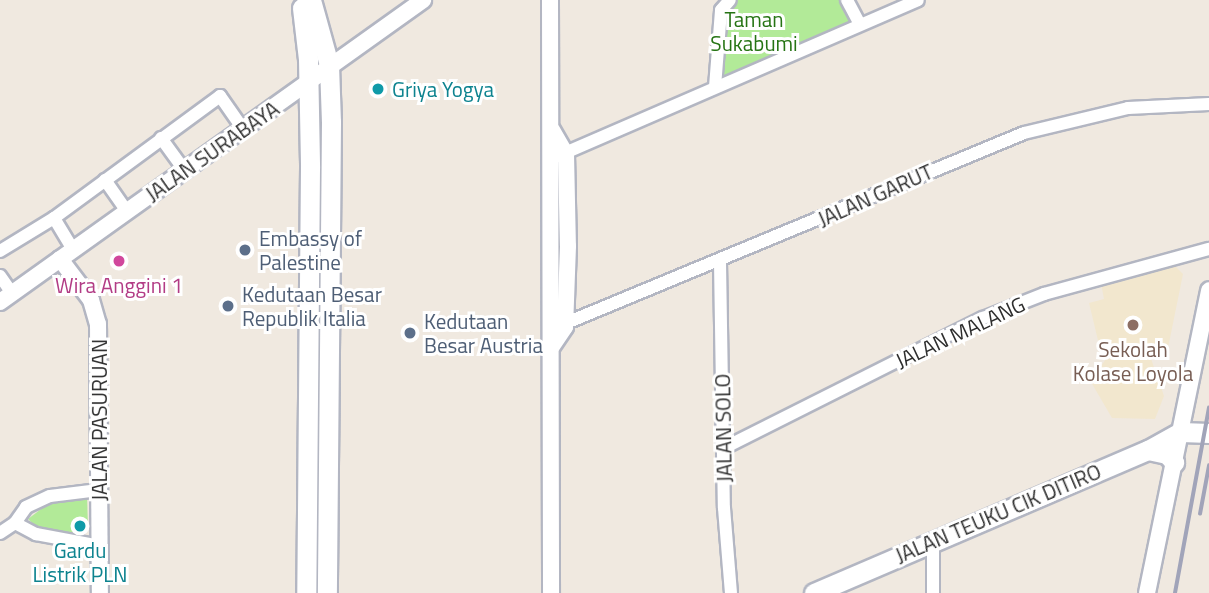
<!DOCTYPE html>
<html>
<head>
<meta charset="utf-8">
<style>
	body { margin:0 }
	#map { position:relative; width:1209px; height:593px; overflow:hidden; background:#f0e9e0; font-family:"Titillium Web",sans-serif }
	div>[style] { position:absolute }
	.education>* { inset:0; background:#f2e7ce }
	.green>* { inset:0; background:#b2ea98 }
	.roads { filter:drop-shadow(2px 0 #b3b6c2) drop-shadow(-2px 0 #b3b6c2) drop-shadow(0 2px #b3b6c2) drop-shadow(0 -2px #b3b6c2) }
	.minor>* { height:12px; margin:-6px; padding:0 6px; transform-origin:6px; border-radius:6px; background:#fff }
	.tertiary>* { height:16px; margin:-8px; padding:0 8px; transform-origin:8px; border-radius:8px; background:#fff }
	.secondary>* { height:19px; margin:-9.5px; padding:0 9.5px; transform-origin:9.5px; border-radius:9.5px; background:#fff }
	.rail>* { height:3.5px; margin:-1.75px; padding:0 1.75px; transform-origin:1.75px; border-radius:1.75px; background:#a1a4b9 }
	.dots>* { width:19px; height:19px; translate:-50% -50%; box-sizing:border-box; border:4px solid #fff; border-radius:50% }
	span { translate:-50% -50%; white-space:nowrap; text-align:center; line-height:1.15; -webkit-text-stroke:6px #fff; paint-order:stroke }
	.park-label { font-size:21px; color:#267414 }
	.culture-label { font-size:21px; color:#0d838f }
	.left { translate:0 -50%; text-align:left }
	.street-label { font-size:21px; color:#2e2e2e }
	.service-label { font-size:21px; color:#4e5e75 }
	.hotel-label { font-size:21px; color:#b23c85 }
	.education-label { font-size:21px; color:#785e54 }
</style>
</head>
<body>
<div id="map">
	<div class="education">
		<div style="clip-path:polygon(1175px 266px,1183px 274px,1168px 348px,1148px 350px,1164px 396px,1155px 419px,1112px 418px,1091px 382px,1107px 357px,1101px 353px,1089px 303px,1104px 299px,1101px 283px)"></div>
	</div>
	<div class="green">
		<div style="clip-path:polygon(736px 0,843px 0,854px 22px,720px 82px,722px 22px)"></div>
		<div style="clip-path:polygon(87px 494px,88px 528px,58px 536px,41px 532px,28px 519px,53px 500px)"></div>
	</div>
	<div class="roads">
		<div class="minor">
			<div style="left:847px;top:0;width:26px;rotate:62deg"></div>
			<div style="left:715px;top:87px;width:77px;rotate:-85.5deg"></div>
			<div style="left:721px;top:10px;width:13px;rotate:-48deg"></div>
			<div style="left:161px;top:138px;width:39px;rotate:54deg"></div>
			<div style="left:558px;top:156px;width:392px;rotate:-23.4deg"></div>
			<div style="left:105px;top:180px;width:38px;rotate:55deg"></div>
			<div style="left:54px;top:218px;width:37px;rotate:59deg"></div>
			<div style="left:0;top:251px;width:63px;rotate:-31.4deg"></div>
			<div style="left:54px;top:218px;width:206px;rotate:-36.3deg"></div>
			<div style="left:220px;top:96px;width:39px;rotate:55deg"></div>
			<div style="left:720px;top:262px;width:246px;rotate:89.1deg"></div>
			<div style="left:724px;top:508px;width:85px;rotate:85.3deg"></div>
			<div style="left:0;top:276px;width:21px;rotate:55deg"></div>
			<div style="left:559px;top:326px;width:503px;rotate:-22.54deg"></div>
			<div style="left:1024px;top:133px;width:107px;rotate:-13.5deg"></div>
			<div style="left:1128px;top:108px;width:81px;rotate:-2.8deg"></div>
			<div style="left:724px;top:448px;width:290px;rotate:-26.7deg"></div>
			<div style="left:983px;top:318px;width:66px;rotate:-21.5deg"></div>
			<div style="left:1044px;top:294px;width:171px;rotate:-15.3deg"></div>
			<div style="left:15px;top:523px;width:24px;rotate:28deg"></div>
			<div style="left:36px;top:534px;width:65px;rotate:10.6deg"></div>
			<div style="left:0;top:533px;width:18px;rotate:-34deg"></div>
			<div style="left:15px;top:523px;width:19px;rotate:-55deg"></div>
			<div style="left:26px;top:507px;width:26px;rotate:-25deg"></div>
			<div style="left:50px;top:496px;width:49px;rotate:-7deg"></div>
			<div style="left:933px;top:593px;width:53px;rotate:-90deg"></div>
		</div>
		<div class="tertiary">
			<div style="left:550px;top:0;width:593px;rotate:89.9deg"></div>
			<div style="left:552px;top:130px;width:28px;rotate:60deg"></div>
			<div style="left:566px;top:154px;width:92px;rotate:88.8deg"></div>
			<div style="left:568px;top:246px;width:81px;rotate:92.1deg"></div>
			<div style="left:565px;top:327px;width:23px;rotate:124deg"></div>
			<div style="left:60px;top:259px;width:51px;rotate:52.9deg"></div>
			<div style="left:91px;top:300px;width:25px;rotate:74deg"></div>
			<div style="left:98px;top:324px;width:269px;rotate:89.6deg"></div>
			<div style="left:0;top:302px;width:520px;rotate:-35.52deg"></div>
			<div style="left:1147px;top:593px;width:309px;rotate:-78.4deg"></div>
		</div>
		<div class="secondary">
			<div style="left:311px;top:0;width:67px;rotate:74.5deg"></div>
			<div style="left:329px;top:65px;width:57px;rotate:88deg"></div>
			<div style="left:331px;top:122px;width:471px;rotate:90.5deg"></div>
			<div style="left:302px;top:8px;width:51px;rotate:83.3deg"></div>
			<div style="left:308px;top:59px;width:109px;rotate:88.9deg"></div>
			<div style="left:310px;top:168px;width:425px;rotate:90.5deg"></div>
			<div style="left:1148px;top:450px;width:19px;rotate:12deg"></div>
			<div style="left:1167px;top:454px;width:11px;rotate:49deg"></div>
			<div style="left:814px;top:593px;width:363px;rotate:-23.2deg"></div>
			<div style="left:1148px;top:450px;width:38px;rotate:-29deg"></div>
			<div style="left:1181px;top:432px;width:28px;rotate:2deg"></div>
		</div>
	</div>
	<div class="rail">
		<div style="left:1200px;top:514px;width:49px;rotate:-79.4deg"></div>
		<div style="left:1175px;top:593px;width:188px;rotate:-79.6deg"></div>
	</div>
	<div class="dots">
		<div style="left:378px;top:89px;background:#0f9aa8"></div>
		<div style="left:245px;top:250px;background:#5c6f8a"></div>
		<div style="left:119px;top:261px;background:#d1479c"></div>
		<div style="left:228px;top:306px;background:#5c6f8a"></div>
		<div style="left:1133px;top:325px;background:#8d6e63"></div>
		<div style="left:410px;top:333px;background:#5c6f8a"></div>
		<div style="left:80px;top:526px;background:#0f9aa8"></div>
	</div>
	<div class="park-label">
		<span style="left:754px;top:31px">Taman<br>Sukabumi</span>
	</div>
	<div class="culture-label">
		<span class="left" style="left:392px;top:89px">Griya Yogya</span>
		<span style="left:80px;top:562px">Gardu<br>Listrik PLN</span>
	</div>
	<div class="street-label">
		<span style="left:212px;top:151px;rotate:-35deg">JALAN SURABAYA</span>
		<span style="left:875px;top:195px;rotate:-24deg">JALAN GARUT</span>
		<span style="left:960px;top:332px;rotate:-25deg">JALAN MALANG</span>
		<span style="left:99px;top:420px;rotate:-90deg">JALAN PASURUAN</span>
		<span style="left:723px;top:428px;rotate:-91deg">JALAN SOLO</span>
		<span style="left:998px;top:513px;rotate:-23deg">JALAN TEUKU CIK DITIRO</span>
	</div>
	<div class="service-label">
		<span class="left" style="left:259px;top:250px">Embassy of<br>Palestine</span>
		<span class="left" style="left:242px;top:306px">Kedutaan Besar<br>Republik Italia</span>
		<span class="left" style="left:424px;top:333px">Kedutaan<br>Besar Austria</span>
	</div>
	<div class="hotel-label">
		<span style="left:119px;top:285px">Wira Anggini 1</span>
	</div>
	<div class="education-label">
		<span style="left:1133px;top:361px">Sekolah<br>Kolase Loyola</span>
	</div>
</div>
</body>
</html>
